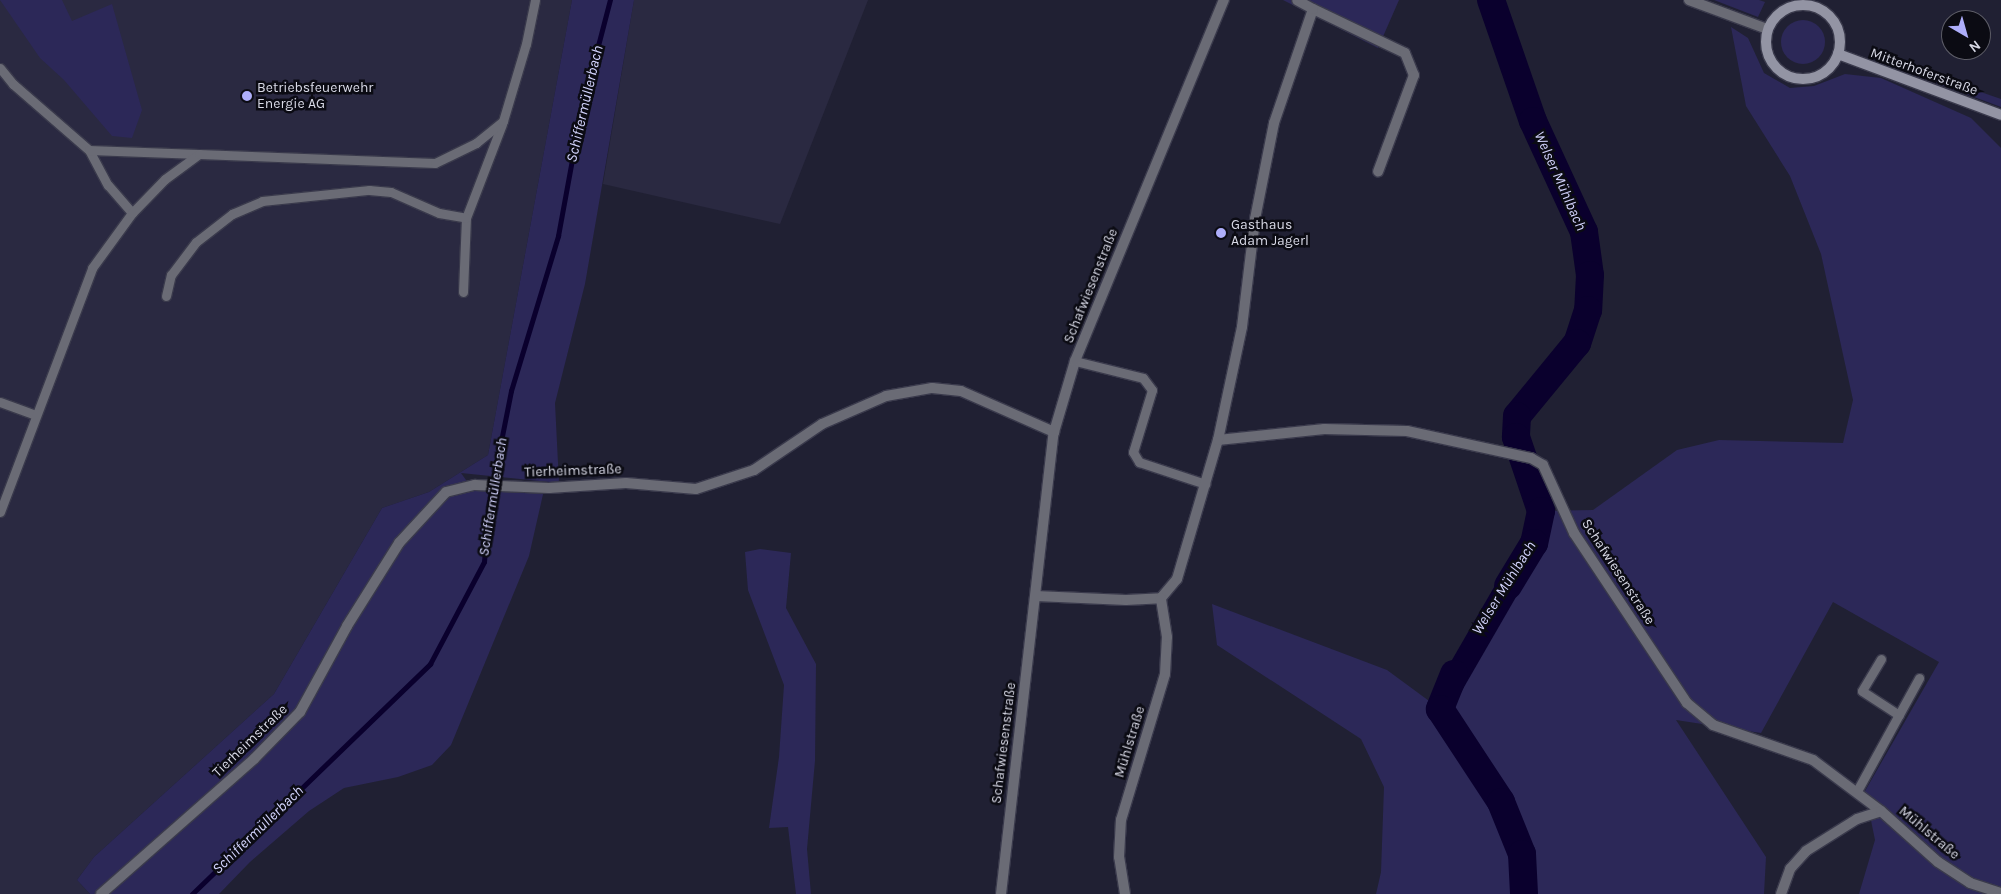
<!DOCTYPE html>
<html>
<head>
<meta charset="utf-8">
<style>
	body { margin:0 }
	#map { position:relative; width:2001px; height:894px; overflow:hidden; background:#202033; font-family:Karla,sans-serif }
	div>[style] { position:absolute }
	.built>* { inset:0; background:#2a2941 }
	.green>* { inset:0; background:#2c2858 }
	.round { border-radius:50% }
	.water>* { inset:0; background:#0a002d; transform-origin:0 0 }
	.stream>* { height:4.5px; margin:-2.25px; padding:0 2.25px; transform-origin:2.25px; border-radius:2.25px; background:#0a002d }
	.river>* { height:28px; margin:-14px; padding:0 14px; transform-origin:14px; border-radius:14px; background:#0a002d }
	.roads { filter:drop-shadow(1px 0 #3a3a4c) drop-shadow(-1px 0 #3a3a4c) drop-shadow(0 1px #3a3a4c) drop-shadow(0 -1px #3a3a4c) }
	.service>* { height:9px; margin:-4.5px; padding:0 4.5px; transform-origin:4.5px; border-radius:4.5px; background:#6a6b75 }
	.minor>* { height:10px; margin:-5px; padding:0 5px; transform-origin:5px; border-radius:5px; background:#6a6b75 }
	.secondary>* { height:10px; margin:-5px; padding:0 5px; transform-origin:5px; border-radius:5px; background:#9394a4 }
	.secondary>.ring { margin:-5px; padding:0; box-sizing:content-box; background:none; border:10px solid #9394a4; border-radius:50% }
	.dots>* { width:14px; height:14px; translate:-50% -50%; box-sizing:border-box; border:2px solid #0b0b13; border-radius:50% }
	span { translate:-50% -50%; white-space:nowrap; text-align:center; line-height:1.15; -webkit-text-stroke:5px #0b0b13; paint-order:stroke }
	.street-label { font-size:14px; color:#d8d9e6 }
	.poi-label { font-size:14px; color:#d8d9e6 }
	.left { translate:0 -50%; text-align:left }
	.water-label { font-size:15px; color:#d3d4fd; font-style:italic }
	.north { position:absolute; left:1941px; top:10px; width:50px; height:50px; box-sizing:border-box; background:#0b0b13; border:1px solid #5d5d67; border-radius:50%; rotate:142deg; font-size:14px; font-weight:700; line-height:20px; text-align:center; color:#d8d9e6 }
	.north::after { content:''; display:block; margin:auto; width:18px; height:22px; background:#aeaefa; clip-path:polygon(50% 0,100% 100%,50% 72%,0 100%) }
</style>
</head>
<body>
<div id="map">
	<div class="built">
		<div style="clip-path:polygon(0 0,572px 0,488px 455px,429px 492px,382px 508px,274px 694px,94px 857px,77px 880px,90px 894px,0 894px)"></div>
		<div style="clip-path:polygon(634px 0,868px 0,780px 224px,603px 184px)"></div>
	</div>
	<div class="green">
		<div style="clip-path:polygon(0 0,62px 0,72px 21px,112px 4px,142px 110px,132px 138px,112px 136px,64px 80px,40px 58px)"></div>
		<div style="clip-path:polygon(572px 0,634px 0,585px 284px,555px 403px,559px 483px,461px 473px,471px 487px,544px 490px,529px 556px,451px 745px,432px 765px,398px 777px,344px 788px,309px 811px,250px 862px,219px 894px,90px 894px,77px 880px,94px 857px,274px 694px,382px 508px,429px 492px,488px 455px)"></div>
		<div style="clip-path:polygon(1283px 0,1399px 0,1378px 48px)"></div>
		<div style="clip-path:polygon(1714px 0,1759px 0,1765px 2px,1758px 17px)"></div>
		<div class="round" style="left:1781px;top:20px;width:44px;height:44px"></div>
		<div style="clip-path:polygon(1731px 27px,1748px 38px,1764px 73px,1790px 88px,1814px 86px,1845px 74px,1881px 78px,1971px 118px,2001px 148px,2001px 894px,1859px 894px,1875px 840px,1865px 791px,1939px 662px,1833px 602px,1761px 733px,1676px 720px,1766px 857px,1764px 894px,1376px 894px,1381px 872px,1384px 787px,1361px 739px,1217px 645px,1212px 604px,1387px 670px,1440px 709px,1537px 561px,1541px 511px,1593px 510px,1677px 450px,1719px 440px,1843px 443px,1853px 400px,1821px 254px,1790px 176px,1746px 106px)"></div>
		<div style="clip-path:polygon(1874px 55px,2001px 99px,2001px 107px,1872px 59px)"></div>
		<div style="clip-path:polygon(760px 549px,791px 553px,786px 608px,816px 664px,815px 761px,807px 849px,811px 894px,796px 894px,788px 827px,769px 828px,779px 757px,784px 685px,748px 590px,745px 552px)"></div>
	</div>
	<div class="water">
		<div style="left:1516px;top:549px;width:24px;height:174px;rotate:30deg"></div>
	</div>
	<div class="stream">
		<div style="left:192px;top:894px;width:331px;rotate:-44deg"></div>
		<div style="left:430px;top:664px;width:115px;rotate:-62.1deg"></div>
		<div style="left:484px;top:562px;width:60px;rotate:-85.2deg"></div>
		<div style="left:489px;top:502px;width:113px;rotate:-78.8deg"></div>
		<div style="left:511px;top:391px;width:162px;rotate:-73.1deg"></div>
		<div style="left:558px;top:236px;width:127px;rotate:-79.6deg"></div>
		<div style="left:581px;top:111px;width:115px;rotate:-75.4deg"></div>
	</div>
	<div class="river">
		<div style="left:1491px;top:0;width:128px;rotate:70.9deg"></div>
		<div style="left:1533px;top:121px;width:122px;rotate:65.3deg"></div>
		<div style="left:1584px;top:232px;width:43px;rotate:82.1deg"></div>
		<div style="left:1590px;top:275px;width:35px;rotate:93deg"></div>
		<div style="left:1588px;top:310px;width:35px;rotate:108deg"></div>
		<div style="left:1577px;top:343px;width:94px;rotate:129.4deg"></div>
		<div style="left:1517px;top:416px;width:21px;rotate:93deg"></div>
		<div style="left:1516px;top:437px;width:78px;rotate:71.3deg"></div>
		<div style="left:1541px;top:511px;width:33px;rotate:102deg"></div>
		<div style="left:1534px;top:543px;width:50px;rotate:121.2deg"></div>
		<div style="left:1454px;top:674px;width:38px;rotate:112deg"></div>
		<div style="left:1440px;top:709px;width:111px;rotate:56.7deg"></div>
		<div style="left:1501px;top:802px;width:56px;rotate:68deg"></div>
		<div style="left:1522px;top:854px;width:40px;rotate:87.1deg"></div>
	</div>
	<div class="roads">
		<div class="service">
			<div style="left:0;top:68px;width:21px;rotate:51deg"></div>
			<div style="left:13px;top:84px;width:101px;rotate:41deg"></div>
			<div style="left:89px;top:150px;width:40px;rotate:62deg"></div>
			<div style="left:108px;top:185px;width:37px;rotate:49deg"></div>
			<div style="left:89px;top:150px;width:110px;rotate:2.1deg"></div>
			<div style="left:463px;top:292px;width:74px;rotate:-87.7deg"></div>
			<div style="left:466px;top:218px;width:101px;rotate:-69deg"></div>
			<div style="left:166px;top:296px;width:22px;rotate:-77deg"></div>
			<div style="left:171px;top:275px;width:41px;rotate:-52.9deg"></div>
			<div style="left:196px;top:242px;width:46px;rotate:-37.9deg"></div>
			<div style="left:232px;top:214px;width:33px;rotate:-23deg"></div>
			<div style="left:262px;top:201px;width:108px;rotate:-5.9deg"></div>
			<div style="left:369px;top:190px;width:22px;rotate:5deg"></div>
			<div style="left:391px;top:192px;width:52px;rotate:23.6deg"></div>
			<div style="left:439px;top:213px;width:27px;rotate:10deg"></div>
			<div style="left:1075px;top:361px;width:70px;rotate:14deg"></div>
			<div style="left:1143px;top:378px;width:15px;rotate:53deg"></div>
			<div style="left:1152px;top:390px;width:65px;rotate:107deg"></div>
			<div style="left:1133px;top:452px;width:12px;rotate:59deg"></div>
			<div style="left:1139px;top:462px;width:70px;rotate:18.4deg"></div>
			<div style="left:0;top:402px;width:38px;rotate:20deg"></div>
			<div style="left:0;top:512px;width:261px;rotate:-69.3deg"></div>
			<div style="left:92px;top:268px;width:68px;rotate:-54deg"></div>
			<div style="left:132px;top:213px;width:47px;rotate:-45.9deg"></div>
			<div style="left:165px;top:179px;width:42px;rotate:-36.3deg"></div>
			<div style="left:199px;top:154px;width:236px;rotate:2.2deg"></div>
			<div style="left:435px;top:163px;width:46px;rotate:-26deg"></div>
			<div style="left:476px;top:143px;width:35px;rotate:-39deg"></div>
			<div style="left:503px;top:121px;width:80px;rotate:-73.4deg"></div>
			<div style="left:526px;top:44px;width:45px;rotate:-78.4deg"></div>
			<div style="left:1881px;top:659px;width:37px;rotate:121deg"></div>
			<div style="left:1862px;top:691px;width:44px;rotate:33deg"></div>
			<div style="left:1857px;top:791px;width:129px;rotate:-61.2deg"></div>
		</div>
		<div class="minor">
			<div style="left:1689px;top:0;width:83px;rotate:20.4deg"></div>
			<div style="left:1313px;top:9px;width:102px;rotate:25.6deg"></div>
			<div style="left:1405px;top:53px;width:24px;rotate:68deg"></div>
			<div style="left:1414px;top:75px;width:103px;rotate:110.4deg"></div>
			<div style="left:1218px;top:440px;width:107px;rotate:-5.9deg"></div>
			<div style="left:1324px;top:429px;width:83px;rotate:1.4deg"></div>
			<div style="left:1407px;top:431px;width:127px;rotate:12.3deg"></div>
			<div style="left:1531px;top:458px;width:14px;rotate:30deg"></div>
			<div style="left:1543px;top:465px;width:75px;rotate:65.5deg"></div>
			<div style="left:1574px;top:533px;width:204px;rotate:56.4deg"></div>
			<div style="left:1687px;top:703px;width:34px;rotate:40deg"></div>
			<div style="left:1713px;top:725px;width:106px;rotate:19.3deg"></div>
			<div style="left:1813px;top:760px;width:85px;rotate:36.9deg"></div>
			<div style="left:1036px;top:596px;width:90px;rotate:2.5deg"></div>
			<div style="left:1126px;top:600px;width:35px;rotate:-3deg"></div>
			<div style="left:1161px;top:598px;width:25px;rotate:-50deg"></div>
			<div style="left:1177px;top:579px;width:145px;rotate:-73.6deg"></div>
			<div style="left:1218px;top:440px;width:116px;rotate:-78deg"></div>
			<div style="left:1242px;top:327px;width:109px;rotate:-83.1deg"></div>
			<div style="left:1255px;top:219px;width:98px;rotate:-78.8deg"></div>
			<div style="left:1274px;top:123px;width:120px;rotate:-71.1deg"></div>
			<div style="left:1313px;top:9px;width:18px;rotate:-151deg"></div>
			<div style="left:101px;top:894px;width:204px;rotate:-41.4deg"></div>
			<div style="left:254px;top:759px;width:66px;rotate:-45.6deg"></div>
			<div style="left:300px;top:712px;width:98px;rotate:-61.3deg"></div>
			<div style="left:347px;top:626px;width:98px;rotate:-57.9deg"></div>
			<div style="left:399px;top:543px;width:69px;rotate:-47.3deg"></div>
			<div style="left:446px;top:492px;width:30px;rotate:-14deg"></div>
			<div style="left:475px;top:485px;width:74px;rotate:2.3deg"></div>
			<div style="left:549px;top:488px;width:77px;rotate:-3.7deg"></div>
			<div style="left:626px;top:483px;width:70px;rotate:4.9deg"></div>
			<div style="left:696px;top:489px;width:61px;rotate:-18.1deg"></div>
			<div style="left:754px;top:470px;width:82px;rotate:-34.1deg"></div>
			<div style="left:822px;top:424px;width:70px;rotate:-23.6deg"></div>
			<div style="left:886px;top:396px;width:47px;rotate:-9.9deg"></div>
			<div style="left:932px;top:388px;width:29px;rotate:6deg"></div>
			<div style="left:961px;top:391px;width:102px;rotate:23.8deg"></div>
			<div style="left:1001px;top:894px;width:465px;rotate:-83.5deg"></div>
			<div style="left:1054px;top:432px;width:74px;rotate:-73.5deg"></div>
			<div style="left:1075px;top:361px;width:391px;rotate:-67.6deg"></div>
			<div style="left:1125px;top:894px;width:37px;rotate:-99deg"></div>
			<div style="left:1119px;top:857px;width:37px;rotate:-87deg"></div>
			<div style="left:1121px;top:820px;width:152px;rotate:-73.2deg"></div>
			<div style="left:1165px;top:674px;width:37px;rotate:-87deg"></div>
			<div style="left:1167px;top:637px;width:39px;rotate:-99deg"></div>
			<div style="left:1781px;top:894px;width:27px;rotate:-70deg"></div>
			<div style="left:1790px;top:869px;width:24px;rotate:-48deg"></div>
			<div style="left:1806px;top:851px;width:60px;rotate:-32.1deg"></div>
			<div style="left:1857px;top:819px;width:25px;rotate:-18deg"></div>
			<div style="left:1881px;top:811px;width:76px;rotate:41.8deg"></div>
			<div style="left:1938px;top:862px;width:38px;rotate:33deg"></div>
			<div style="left:1970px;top:883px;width:33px;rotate:18deg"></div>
		</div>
		<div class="secondary">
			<div class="ring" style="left:1766px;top:5px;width:64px;height:64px"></div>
			<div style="left:1838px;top:54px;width:174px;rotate:20.5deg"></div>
		</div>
	</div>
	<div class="dots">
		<div style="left:247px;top:96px;background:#aeaefa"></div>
		<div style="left:1221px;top:233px;background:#aeaefa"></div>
	</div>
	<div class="street-label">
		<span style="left:1924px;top:72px;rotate:20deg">Mitterhoferstraße</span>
		<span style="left:1091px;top:286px;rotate:-68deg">Schafwiesenstraße</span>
		<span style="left:573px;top:471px;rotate:-2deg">Tierheimstraße</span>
		<span style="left:1618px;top:572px;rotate:57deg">Schafwiesenstraße</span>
		<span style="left:250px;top:741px;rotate:-44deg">Tierheimstraße</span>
		<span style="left:1130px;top:742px;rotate:-73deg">Mühlstraße</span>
		<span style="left:1004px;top:743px;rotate:-83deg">Schafwiesenstraße</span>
		<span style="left:1929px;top:833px;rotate:40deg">Mühlstraße</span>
	</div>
	<div class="poi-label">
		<span class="left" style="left:257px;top:96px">Betriebsfeuerwehr<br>Energie AG</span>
		<span class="left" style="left:1231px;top:233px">Gasthaus<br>Adam Jagerl</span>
	</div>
	<div class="water-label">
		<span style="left:585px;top:104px;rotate:-77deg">Schiffermüllerbach</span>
		<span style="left:1560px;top:181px;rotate:66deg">Welser Mühlbach</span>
		<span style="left:493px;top:497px;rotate:-81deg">Schiffermüllerbach</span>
		<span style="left:1504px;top:588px;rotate:-58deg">Welser Mühlbach</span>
		<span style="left:258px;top:830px;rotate:-44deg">Schiffermüllerbach</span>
	</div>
	<div class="north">N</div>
</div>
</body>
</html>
